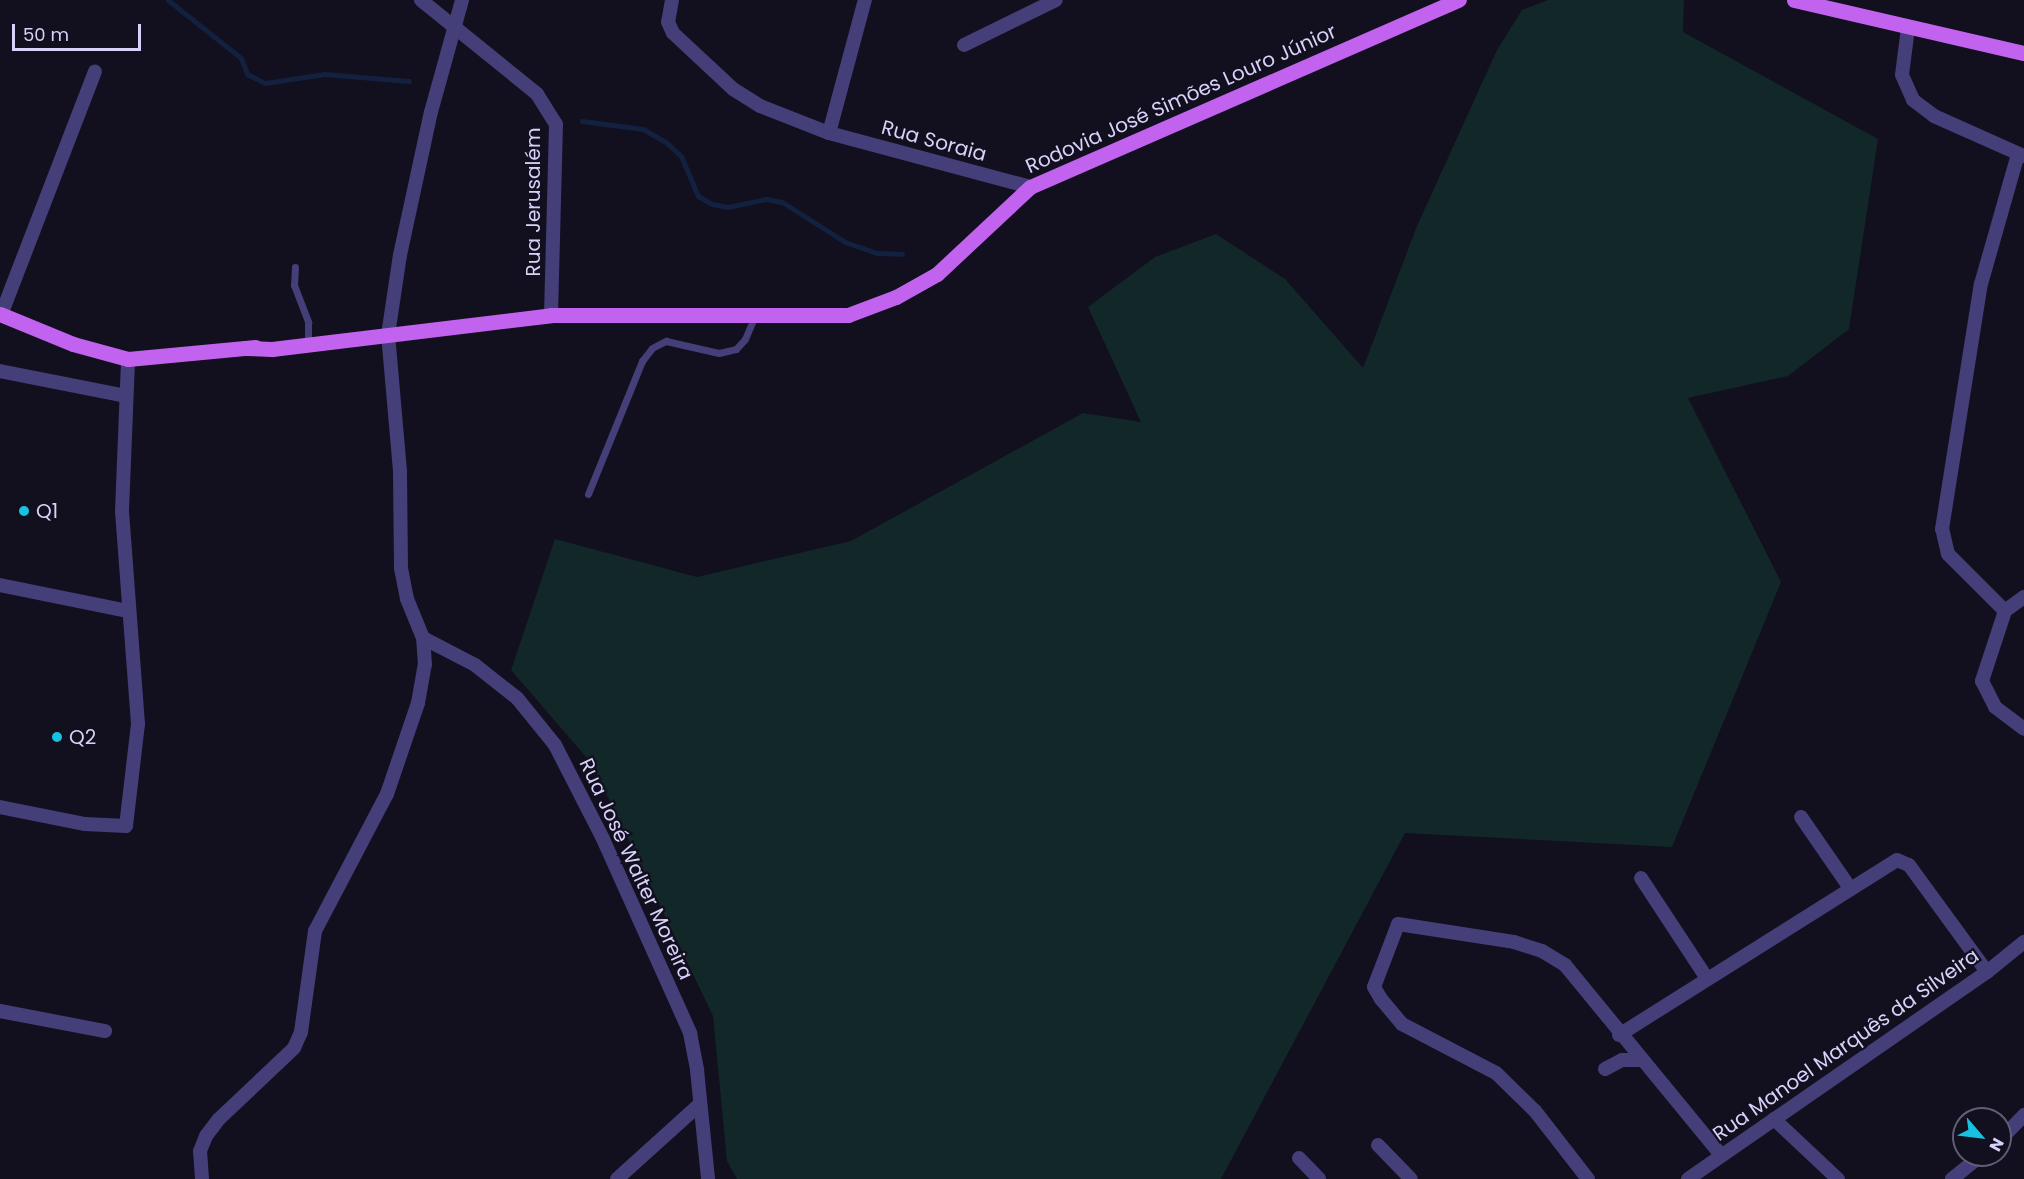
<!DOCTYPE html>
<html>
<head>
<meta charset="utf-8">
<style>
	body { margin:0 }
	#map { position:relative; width:2024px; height:1179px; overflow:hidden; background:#120f1e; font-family:Poppins,sans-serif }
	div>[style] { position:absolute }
	.green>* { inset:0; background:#122728 }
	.stream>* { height:5px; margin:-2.5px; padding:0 2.5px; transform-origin:2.5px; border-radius:2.5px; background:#12213f }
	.service>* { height:7px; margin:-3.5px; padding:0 3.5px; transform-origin:3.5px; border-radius:3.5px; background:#443e79 }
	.minor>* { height:14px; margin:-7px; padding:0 7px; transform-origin:7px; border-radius:7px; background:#443e79 }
	.primary>* { height:15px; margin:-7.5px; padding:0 7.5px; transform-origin:7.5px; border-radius:7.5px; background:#c263ef }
	.dots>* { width:16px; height:16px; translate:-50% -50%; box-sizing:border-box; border:3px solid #120f1e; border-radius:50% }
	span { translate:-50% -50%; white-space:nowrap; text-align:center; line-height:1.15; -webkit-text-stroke:4.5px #120f1e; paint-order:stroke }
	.street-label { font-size:20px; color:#d8d1fa }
	.poi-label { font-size:20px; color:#d8d1fa }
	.left { translate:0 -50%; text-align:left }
	.north { position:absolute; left:1952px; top:1107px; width:60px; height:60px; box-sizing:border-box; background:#120f1e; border:2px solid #615d76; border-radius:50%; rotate:118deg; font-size:16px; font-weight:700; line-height:24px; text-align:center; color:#d8d1fa }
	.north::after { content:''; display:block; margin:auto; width:21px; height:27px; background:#17c1e0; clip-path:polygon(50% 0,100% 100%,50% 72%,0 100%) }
	.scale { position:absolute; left:12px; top:24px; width:129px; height:27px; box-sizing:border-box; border:3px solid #d8d1fa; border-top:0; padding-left:8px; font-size:18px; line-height:21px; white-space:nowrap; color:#d8d1fa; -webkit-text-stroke:4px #120f1e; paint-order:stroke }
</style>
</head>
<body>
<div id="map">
	<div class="green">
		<div style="clip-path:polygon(1548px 0,1684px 0,1683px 32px,1878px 139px,1849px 329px,1788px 376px,1688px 398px,1781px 582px,1672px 847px,1405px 833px,1221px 1179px,737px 1179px,727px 1161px,713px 1016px,592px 764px,511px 670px,555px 539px,697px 577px,851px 541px,1083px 413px,1141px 422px,1088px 307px,1155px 257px,1216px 234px,1285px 279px,1363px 368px,1417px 226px,1497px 50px,1522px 10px)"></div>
	</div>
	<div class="stream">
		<div style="left:168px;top:0;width:93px;rotate:38.5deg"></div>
		<div style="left:241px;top:58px;width:17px;rotate:69deg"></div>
		<div style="left:247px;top:74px;width:20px;rotate:27deg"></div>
		<div style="left:265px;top:83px;width:60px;rotate:-8.7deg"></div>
		<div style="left:324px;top:74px;width:85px;rotate:4.7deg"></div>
		<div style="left:582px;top:121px;width:62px;rotate:7.5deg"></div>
		<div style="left:643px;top:129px;width:28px;rotate:30deg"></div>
		<div style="left:667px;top:143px;width:19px;rotate:43deg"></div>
		<div style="left:681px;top:156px;width:43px;rotate:67deg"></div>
		<div style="left:698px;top:196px;width:16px;rotate:30deg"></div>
		<div style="left:712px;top:204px;width:16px;rotate:11deg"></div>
		<div style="left:728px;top:207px;width:39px;rotate:-12deg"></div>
		<div style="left:766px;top:199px;width:16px;rotate:11deg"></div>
		<div style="left:782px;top:202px;width:75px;rotate:32.4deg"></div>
		<div style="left:845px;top:242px;width:34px;rotate:19deg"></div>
		<div style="left:877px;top:253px;width:25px;rotate:2deg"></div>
	</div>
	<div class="service">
		<div style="left:295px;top:267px;width:18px;rotate:93deg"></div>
		<div style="left:294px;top:285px;width:40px;rotate:69deg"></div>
		<div style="left:308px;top:322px;width:16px;rotate:90deg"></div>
		<div style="left:588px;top:494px;width:144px;rotate:-67.9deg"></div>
		<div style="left:642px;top:361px;width:16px;rotate:-52deg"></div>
		<div style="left:652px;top:348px;width:16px;rotate:-27deg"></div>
		<div style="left:666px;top:341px;width:54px;rotate:12.8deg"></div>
		<div style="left:719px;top:353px;width:17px;rotate:-13deg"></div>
		<div style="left:736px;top:349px;width:13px;rotate:-48deg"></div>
		<div style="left:745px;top:339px;width:26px;rotate:-67deg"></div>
	</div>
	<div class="minor">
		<div style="left:421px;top:0;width:149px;rotate:39deg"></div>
		<div style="left:537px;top:94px;width:36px;rotate:58deg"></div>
		<div style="left:556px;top:124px;width:191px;rotate:91.5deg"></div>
		<div style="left:672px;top:0;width:22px;rotate:100deg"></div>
		<div style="left:668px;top:22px;width:12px;rotate:66deg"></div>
		<div style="left:673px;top:33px;width:82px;rotate:43deg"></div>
		<div style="left:733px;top:89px;width:32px;rotate:32deg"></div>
		<div style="left:760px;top:106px;width:74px;rotate:21.4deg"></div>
		<div style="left:829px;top:133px;width:208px;rotate:15deg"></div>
		<div style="left:1908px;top:28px;width:47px;rotate:97.3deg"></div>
		<div style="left:1902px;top:75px;width:27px;rotate:66deg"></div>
		<div style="left:1913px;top:100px;width:26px;rotate:37deg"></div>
		<div style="left:1934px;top:116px;width:98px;rotate:24deg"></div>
		<div style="left:964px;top:45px;width:102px;rotate:-26.1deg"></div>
		<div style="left:829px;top:133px;width:138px;rotate:-74.9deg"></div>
		<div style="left:1px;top:315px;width:261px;rotate:-68.9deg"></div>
		<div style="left:0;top:371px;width:128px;rotate:11.2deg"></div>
		<div style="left:0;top:585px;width:131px;rotate:11.5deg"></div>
		<div style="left:2024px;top:597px;width:24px;rotate:144deg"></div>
		<div style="left:2005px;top:611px;width:74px;rotate:108.2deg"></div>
		<div style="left:1982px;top:681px;width:29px;rotate:63deg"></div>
		<div style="left:1995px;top:707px;width:36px;rotate:37deg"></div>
		<div style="left:2005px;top:611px;width:81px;rotate:-135deg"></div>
		<div style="left:1948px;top:554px;width:26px;rotate:-103deg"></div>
		<div style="left:1942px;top:529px;width:248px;rotate:-81deg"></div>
		<div style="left:1981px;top:284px;width:135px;rotate:-74.1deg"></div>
		<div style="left:423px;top:638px;width:59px;rotate:27.4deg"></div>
		<div style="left:475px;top:665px;width:53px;rotate:38.2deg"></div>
		<div style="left:517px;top:698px;width:60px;rotate:51deg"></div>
		<div style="left:555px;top:745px;width:106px;rotate:62.9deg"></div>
		<div style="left:603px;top:839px;width:213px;rotate:65.8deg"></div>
		<div style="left:690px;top:1033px;width:38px;rotate:79deg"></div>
		<div style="left:697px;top:1070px;width:110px;rotate:84.2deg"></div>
		<div style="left:0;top:807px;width:87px;rotate:11.3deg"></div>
		<div style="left:85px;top:824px;width:41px;rotate:2.8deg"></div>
		<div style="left:126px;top:826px;width:103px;rotate:-83.3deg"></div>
		<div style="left:138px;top:724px;width:214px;rotate:-94.3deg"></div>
		<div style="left:122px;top:511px;width:152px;rotate:-87.7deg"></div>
		<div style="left:1801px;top:817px;width:86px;rotate:55.4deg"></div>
		<div style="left:1641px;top:878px;width:118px;rotate:56.7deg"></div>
		<div style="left:0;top:1011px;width:107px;rotate:10.8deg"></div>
		<div style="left:1619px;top:1035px;width:328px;rotate:-32.2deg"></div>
		<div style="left:1897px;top:860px;width:13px;rotate:23deg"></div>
		<div style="left:1909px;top:865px;width:132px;rotate:53.9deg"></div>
		<div style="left:1605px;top:1069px;width:19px;rotate:-28deg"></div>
		<div style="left:1622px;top:1060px;width:18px"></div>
		<div style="left:1774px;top:1119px;width:88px;rotate:43.2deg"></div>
		<div style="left:2000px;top:1140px;width:35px;rotate:-46deg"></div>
		<div style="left:1378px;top:1145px;width:47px;rotate:45.9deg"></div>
		<div style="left:1299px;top:1158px;width:29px;rotate:46deg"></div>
		<div style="left:202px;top:1179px;width:28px;rotate:-94deg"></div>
		<div style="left:200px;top:1151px;width:16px;rotate:-68deg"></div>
		<div style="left:206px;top:1136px;width:21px;rotate:-53deg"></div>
		<div style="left:219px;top:1119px;width:103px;rotate:-43.4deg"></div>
		<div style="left:294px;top:1048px;width:17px;rotate:-66deg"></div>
		<div style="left:301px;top:1032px;width:102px;rotate:-82.1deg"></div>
		<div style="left:315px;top:931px;width:155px;rotate:-62.3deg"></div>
		<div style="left:387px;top:794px;width:96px;rotate:-71.2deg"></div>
		<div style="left:418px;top:703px;width:39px;rotate:-80deg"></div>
		<div style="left:425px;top:665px;width:27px;rotate:-94deg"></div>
		<div style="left:423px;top:638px;width:42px;rotate:-112.3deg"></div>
		<div style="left:407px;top:599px;width:32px;rotate:-101deg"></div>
		<div style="left:401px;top:568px;width:97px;rotate:-90.6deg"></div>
		<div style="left:400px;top:471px;width:137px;rotate:-95deg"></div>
		<div style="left:388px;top:335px;width:81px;rotate:-81.5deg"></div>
		<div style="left:400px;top:255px;width:146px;rotate:-77.8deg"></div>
		<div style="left:431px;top:112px;width:116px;rotate:-74.5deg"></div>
		<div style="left:617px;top:1179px;width:110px;rotate:-42.1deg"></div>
		<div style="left:1588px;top:1179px;width:86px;rotate:-127.9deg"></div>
		<div style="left:1535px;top:1111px;width:54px;rotate:-135.7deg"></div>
		<div style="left:1496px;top:1073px;width:106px;rotate:-152.5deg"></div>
		<div style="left:1402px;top:1024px;width:33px;rotate:-130deg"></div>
		<div style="left:1381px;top:999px;width:14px;rotate:-120deg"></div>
		<div style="left:1374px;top:987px;width:67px;rotate:-69.1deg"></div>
		<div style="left:1398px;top:924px;width:117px;rotate:8.8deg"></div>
		<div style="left:1514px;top:942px;width:29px;rotate:18deg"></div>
		<div style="left:1542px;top:951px;width:27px;rotate:31deg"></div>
		<div style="left:1565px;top:965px;width:246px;rotate:50.6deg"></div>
		<div style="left:1688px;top:1179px;width:364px;rotate:-34.7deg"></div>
		<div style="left:1987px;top:972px;width:48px;rotate:-39deg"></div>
		<div style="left:1952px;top:1179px;width:38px;rotate:-39deg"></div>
	</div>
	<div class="primary">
		<div style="left:1794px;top:0;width:236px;rotate:13deg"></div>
		<div style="left:0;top:314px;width:79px;rotate:22.3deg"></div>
		<div style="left:73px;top:344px;width:57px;rotate:15.3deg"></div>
		<div style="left:128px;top:359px;width:128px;rotate:-5.4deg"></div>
		<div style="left:245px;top:348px;width:27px;rotate:2deg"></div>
		<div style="left:272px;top:349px;width:281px;rotate:-6.9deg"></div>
		<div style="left:551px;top:315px;width:297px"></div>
		<div style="left:848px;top:315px;width:51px;rotate:-20.6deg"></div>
		<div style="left:896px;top:297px;width:47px;rotate:-29.3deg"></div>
		<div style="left:937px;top:274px;width:127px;rotate:-43.1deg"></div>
		<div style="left:1030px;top:187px;width:468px;rotate:-23.6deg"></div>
	</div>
	<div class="dots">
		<div style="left:24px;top:511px;background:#17c1e0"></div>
		<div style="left:57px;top:737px;background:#17c1e0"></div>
	</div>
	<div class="street-label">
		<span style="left:1181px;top:99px;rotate:-24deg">Rodovia José Simões Louro Júnior</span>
		<span style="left:934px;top:141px;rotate:15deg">Rua Soraia</span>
		<span style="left:533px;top:202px;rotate:-90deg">Rua Jerusalém</span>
		<span style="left:636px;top:869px;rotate:65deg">Rua José Walter Moreira</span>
		<span style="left:1846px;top:1045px;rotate:-35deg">Rua Manoel Marquês da Silveira</span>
	</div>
	<div class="poi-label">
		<span class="left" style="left:36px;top:511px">Q1</span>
		<span class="left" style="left:69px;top:737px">Q2</span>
	</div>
	<div class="north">N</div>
	<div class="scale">50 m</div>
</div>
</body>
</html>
